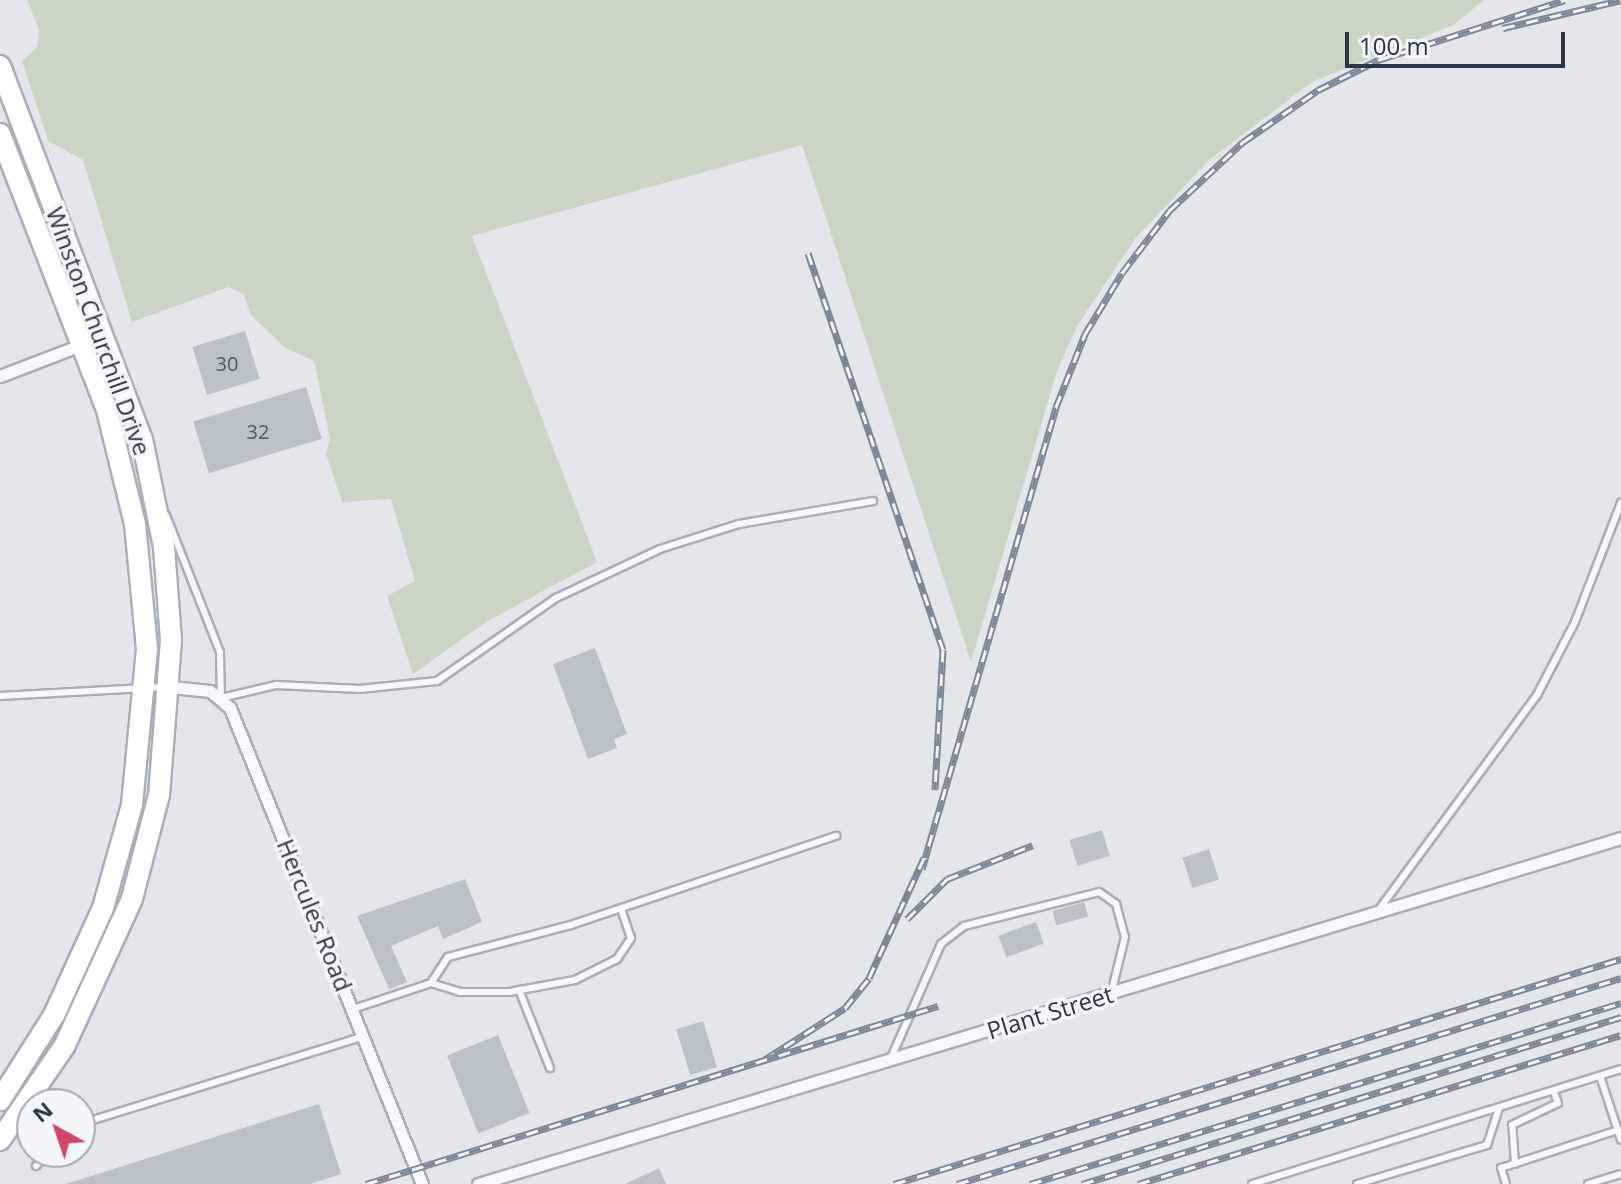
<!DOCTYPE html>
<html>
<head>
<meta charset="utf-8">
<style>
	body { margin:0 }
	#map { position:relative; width:1621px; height:1184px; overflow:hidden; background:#e3e7eb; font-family:"Open Sans",sans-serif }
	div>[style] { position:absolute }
	.green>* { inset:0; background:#cad5c4 }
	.building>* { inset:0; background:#bac1c9; transform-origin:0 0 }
	.roads { filter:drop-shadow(2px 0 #a8afb6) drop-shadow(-2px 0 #a8afb6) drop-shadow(0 2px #a8afb6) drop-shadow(0 -2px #a8afb6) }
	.service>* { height:6px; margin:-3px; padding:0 3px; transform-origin:3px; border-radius:3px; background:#f6f8f9 }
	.minor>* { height:11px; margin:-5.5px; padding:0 5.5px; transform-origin:5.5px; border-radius:5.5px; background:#f6f8f9 }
	.trunk>* { height:20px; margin:-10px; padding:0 10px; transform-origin:10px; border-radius:10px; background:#fff }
	.rail>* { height:7px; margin-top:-3.5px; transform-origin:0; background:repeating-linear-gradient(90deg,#f3f6f8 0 12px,#7c8896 0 24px); box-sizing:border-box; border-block:2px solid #7c8896 }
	span { translate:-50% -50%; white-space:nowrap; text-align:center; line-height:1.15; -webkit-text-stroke:7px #f3f6f8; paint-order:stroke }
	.number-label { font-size:20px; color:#4e5a65 }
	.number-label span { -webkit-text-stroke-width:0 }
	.street-label { font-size:24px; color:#2a3744 }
	.north { position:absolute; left:16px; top:1088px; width:80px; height:80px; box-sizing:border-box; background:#f3f6f8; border:2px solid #a3aab0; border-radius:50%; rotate:320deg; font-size:22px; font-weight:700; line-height:32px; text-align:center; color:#2a3744 }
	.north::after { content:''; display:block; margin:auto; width:28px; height:36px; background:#d2466b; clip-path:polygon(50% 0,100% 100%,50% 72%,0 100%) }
	.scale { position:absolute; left:1345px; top:32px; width:220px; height:36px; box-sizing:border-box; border:4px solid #2a3744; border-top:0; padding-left:10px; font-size:24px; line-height:28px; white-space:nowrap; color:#2a3744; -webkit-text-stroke:6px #f3f6f8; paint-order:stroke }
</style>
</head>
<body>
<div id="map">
	<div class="green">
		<div style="clip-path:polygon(27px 0,1484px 0,1453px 25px,1312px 82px,1209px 160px,1135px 239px,1077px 326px,1056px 374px,971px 662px,802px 145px,472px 236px,597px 562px,486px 622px,413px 674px,387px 596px,415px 581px,391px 499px,342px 502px,326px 454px,330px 438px,314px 361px,284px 347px,250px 314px,244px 294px,228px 287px,132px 322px,83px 160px,48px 141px,22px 61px,37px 47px,39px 29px)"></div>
	</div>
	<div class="building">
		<div style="left:245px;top:331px;width:50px;height:55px;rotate:73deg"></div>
		<div style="left:306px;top:387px;width:54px;height:118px;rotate:73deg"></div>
		<div style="clip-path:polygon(595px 648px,627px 734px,614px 739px,617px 748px,588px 759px,553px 664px)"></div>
		<div style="left:1102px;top:830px;width:27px;height:34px;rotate:73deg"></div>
		<div style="left:1209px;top:849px;width:32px;height:28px;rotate:72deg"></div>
		<div style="clip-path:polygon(465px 879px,482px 922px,443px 939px,438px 926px,391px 946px,407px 982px,389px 989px,357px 916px)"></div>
		<div style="left:1084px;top:902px;width:15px;height:33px;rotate:74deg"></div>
		<div style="left:1036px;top:922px;width:23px;height:40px;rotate:70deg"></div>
		<div style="left:703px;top:1021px;width:48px;height:28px;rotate:73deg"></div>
		<div style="left:498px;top:1035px;width:84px;height:55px;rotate:68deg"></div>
		<div style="clip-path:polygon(319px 1104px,341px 1174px,310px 1184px,66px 1184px)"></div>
		<div style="clip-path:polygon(659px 1168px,666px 1184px,625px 1184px)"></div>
	</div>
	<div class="roads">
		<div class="service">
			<div style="left:166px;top:515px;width:147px;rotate:68.5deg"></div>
			<div style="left:220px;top:652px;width:46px;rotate:88.8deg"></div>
			<div style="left:221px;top:698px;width:57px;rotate:-13.3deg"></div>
			<div style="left:276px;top:685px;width:84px;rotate:2.7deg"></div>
			<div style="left:360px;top:689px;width:77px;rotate:-5.9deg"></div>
			<div style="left:437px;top:681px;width:145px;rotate:-34.9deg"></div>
			<div style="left:556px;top:598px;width:115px;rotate:-25.2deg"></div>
			<div style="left:660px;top:549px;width:83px;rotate:-17.6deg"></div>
			<div style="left:739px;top:524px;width:136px;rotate:-9.7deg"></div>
			<div style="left:0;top:696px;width:163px;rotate:-3.2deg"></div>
			<div style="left:1380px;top:908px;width:265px;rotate:-53.6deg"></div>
			<div style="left:1537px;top:695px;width:82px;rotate:-62.5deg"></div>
			<div style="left:1575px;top:622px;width:128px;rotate:-68.9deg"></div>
			<div style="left:431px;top:983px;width:31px;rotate:17deg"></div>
			<div style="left:461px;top:992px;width:48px"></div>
			<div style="left:509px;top:992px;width:67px;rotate:-10.3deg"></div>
			<div style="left:575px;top:980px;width:47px;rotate:-26.6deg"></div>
			<div style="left:617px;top:959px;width:25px;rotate:-56deg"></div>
			<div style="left:631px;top:938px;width:31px;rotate:-109deg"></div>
			<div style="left:519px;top:990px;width:84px;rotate:68.3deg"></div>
			<div style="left:353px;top:1009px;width:82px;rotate:-18.4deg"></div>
			<div style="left:431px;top:983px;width:31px;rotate:-57deg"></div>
			<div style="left:448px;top:957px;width:127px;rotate:-14.6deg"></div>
			<div style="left:571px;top:925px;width:280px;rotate:-18.6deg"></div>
			<div style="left:891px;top:1058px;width:124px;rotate:-66.3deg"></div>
			<div style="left:941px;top:944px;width:29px;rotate:-38deg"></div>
			<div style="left:964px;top:926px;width:139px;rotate:-14.1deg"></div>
			<div style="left:1099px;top:892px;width:21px;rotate:35deg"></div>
			<div style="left:1116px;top:904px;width:34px;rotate:75deg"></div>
			<div style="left:1125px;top:937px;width:55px;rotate:103.8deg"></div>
			<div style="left:1600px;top:1076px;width:67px;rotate:71.8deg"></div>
			<div style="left:80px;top:1124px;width:297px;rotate:-17.2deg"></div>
			<div style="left:1515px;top:1164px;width:39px;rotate:-94deg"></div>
			<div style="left:1512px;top:1125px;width:51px;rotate:-25.6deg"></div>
			<div style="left:1558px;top:1103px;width:12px;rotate:-110deg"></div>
			<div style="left:36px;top:1166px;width:18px;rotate:-49deg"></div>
			<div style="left:1252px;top:1184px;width:387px;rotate:-17.3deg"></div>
			<div style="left:1357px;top:1184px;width:136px;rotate:-16.7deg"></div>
			<div style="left:1487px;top:1145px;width:39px;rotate:-72deg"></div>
			<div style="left:1506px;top:1184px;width:17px;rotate:-107deg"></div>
			<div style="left:1501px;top:1168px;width:123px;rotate:-18deg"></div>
			<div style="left:1588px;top:1184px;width:34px;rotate:-17deg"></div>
		</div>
		<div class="minor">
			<div style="left:0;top:376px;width:111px;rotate:-21deg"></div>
			<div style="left:171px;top:687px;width:39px;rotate:6deg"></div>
			<div style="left:210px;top:691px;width:26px;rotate:40deg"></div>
			<div style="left:230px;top:708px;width:513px;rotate:68.03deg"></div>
			<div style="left:478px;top:1184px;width:1194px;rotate:-16.84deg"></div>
		</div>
		<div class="trunk">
			<div style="left:0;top:66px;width:399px;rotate:69.2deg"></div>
			<div style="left:142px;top:439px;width:110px;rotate:78.5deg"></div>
			<div style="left:164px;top:547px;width:93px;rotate:85.7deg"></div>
			<div style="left:171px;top:640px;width:155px;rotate:94.4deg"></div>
			<div style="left:159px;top:795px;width:107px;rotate:104.6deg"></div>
			<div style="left:132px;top:899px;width:161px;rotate:114.7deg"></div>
			<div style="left:65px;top:1045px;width:115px;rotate:124.4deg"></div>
			<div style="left:0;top:134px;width:296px;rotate:68.8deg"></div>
			<div style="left:107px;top:410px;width:117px;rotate:76.2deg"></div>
			<div style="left:135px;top:524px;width:126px;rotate:84.5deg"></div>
			<div style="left:147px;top:649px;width:157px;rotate:95.5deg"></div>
			<div style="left:132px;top:805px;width:107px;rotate:105.7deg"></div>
			<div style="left:103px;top:908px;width:118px;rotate:114.6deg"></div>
			<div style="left:54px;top:1015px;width:101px;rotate:122.4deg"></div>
		</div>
	</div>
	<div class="rail">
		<div style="left:1503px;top:28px;width:121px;rotate:-13.3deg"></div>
		<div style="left:808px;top:253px;width:419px;rotate:71.2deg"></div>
		<div style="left:943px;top:650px;width:140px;rotate:93.3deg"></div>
		<div style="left:922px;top:869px;width:481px;rotate:-73.8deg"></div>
		<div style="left:1056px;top:407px;width:79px;rotate:-68.3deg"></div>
		<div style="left:1085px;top:334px;width:71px;rotate:-58.8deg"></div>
		<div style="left:1122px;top:273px;width:79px;rotate:-52.7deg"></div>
		<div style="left:1170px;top:210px;width:100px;rotate:-43deg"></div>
		<div style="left:1243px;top:142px;width:91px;rotate:-34.7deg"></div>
		<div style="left:1318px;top:90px;width:67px;rotate:-26.6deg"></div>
		<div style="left:1378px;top:60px;width:196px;rotate:-17.8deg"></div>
		<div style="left:907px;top:919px;width:57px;rotate:-45deg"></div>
		<div style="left:947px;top:879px;width:92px;rotate:-21.6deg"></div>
		<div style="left:764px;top:1060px;width:96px;rotate:-32.7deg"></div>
		<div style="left:845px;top:1008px;width:38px;rotate:-51deg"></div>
		<div style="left:869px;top:978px;width:132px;rotate:-65.4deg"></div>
		<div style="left:366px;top:1184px;width:599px;rotate:-17.29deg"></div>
		<div style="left:894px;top:1184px;width:761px;rotate:-17.2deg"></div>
		<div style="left:957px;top:1184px;width:695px;rotate:-17.24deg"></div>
		<div style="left:1030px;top:1184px;width:618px;rotate:-17.03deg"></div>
		<div style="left:1082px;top:1184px;width:564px;rotate:-17.21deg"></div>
		<div style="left:1138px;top:1184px;width:505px;rotate:-17.14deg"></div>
	</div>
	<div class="number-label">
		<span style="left:227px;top:363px">30</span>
		<span style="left:258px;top:431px">32</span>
	</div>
	<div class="street-label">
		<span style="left:99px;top:331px;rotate:70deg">Winston Churchill Drive</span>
		<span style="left:315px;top:915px;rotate:68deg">Hercules Road</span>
		<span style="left:1050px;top:1012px;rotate:-17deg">Plant Street</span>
	</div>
	<div class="north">N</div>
	<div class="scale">100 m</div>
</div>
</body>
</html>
